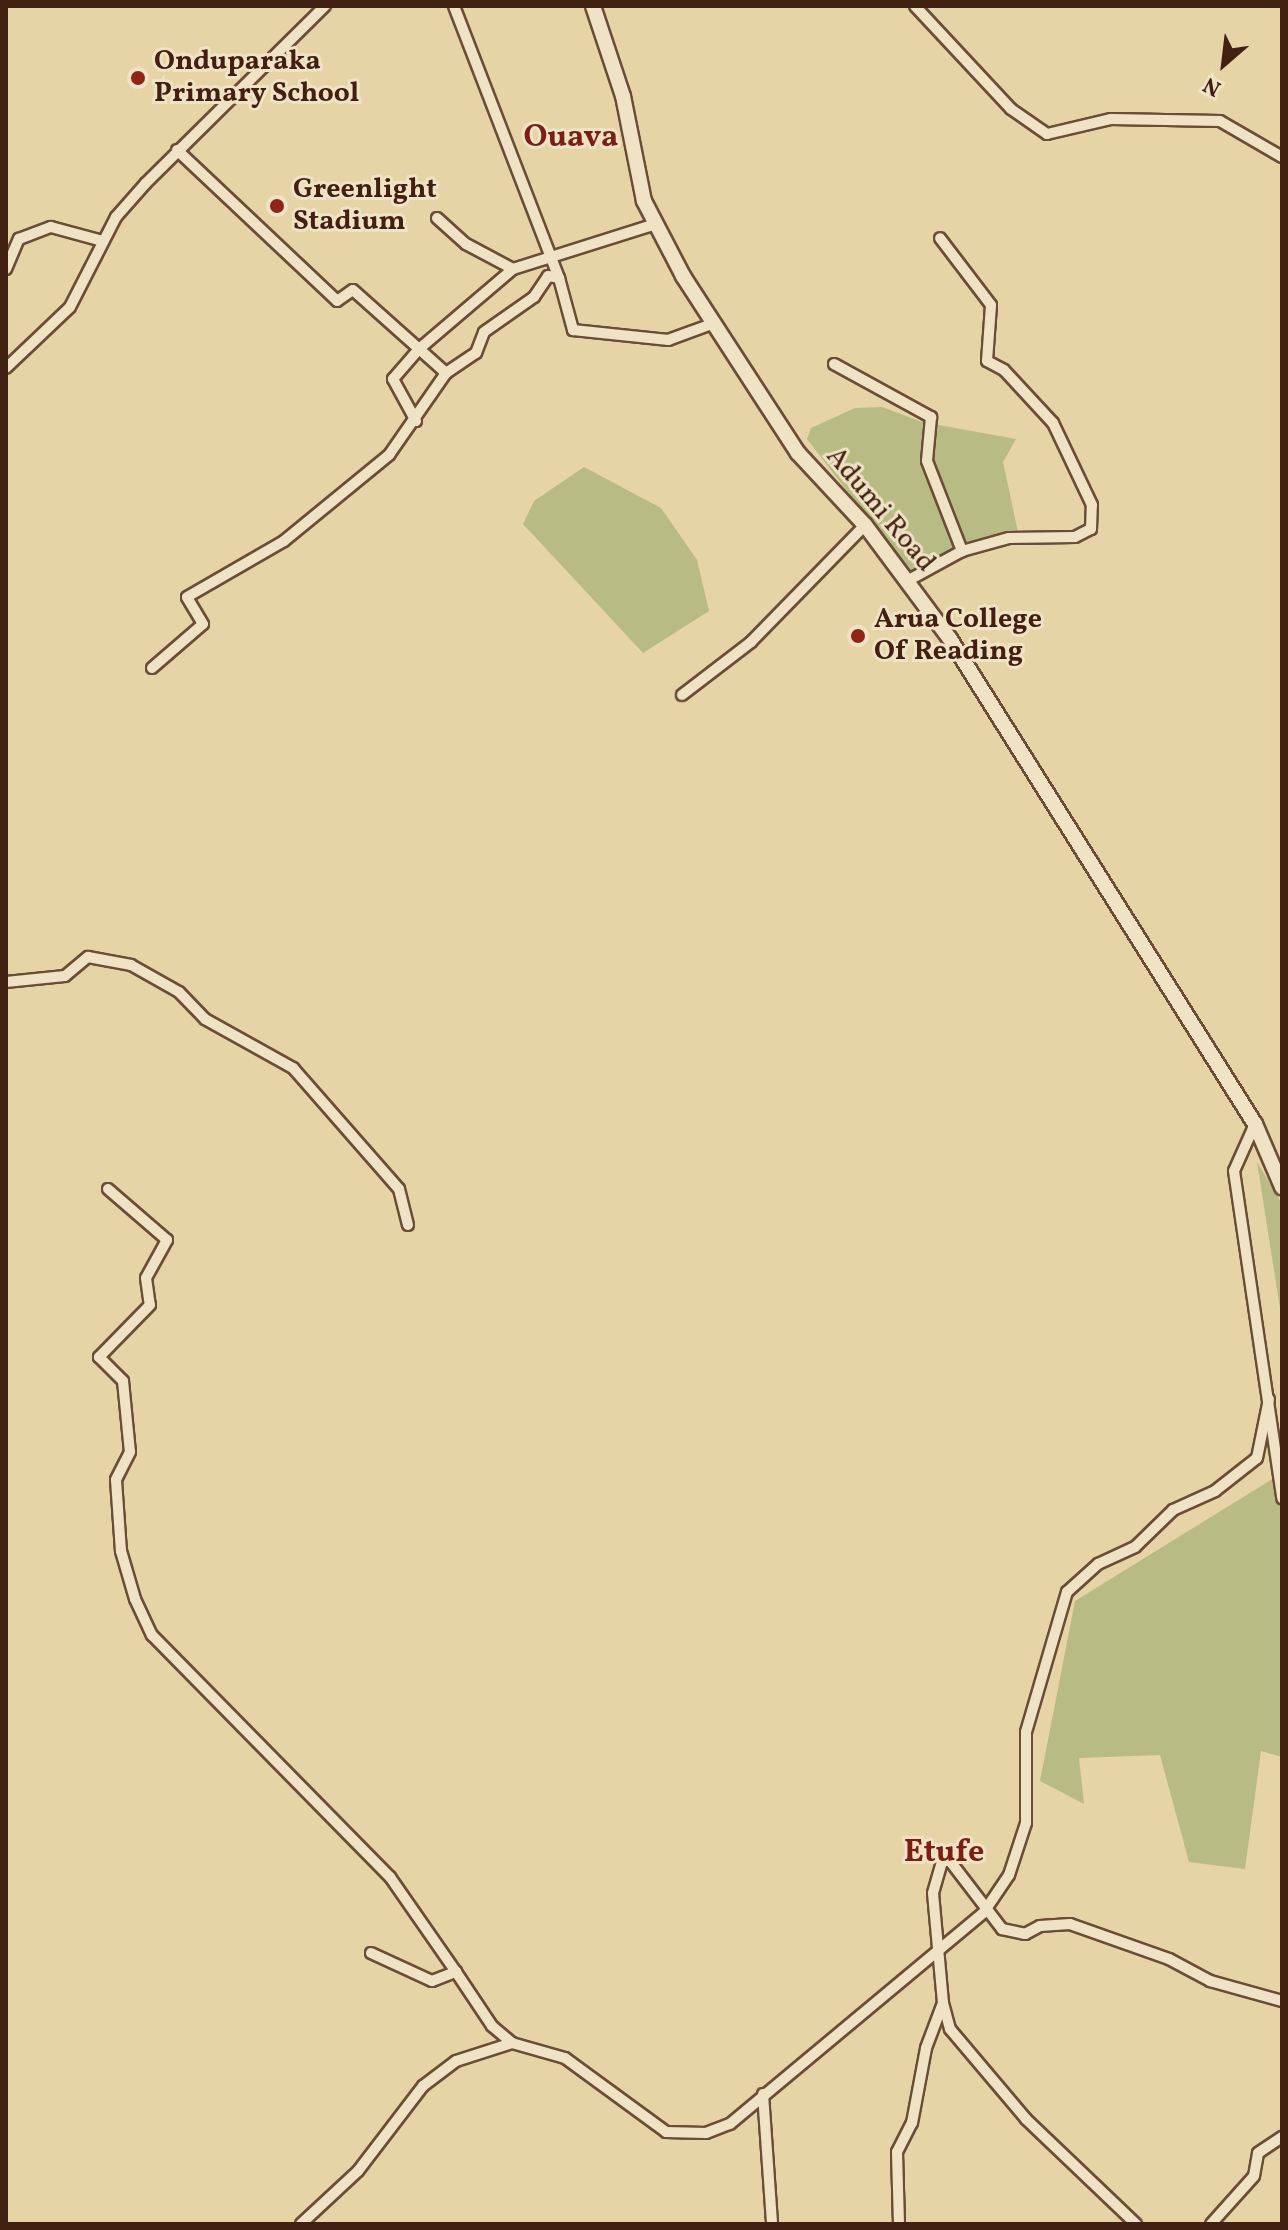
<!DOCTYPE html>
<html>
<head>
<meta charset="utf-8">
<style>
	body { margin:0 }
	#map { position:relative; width:1288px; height:2230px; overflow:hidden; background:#e6d3a6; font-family:Vollkorn,serif }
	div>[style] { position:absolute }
	.green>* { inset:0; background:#b8bb84 }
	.roads { filter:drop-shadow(2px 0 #6b4d36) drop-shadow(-2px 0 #6b4d36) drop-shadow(0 2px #6b4d36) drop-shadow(0 -2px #6b4d36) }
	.minor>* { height:10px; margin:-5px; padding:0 5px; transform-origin:5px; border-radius:5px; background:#efe2c5 }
	.secondary>* { height:14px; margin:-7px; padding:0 7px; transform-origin:7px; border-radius:7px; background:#efe2c5 }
	.dots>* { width:22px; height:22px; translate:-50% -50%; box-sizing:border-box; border:4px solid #efe2c5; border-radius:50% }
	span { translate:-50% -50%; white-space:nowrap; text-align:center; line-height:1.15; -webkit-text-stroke:6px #efe2c5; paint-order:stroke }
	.poi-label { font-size:28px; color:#422011; font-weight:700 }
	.left { translate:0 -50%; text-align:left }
	.street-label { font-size:28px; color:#422011 }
	.quarter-label { font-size:32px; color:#7a1f14; font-weight:700 }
	.frame { position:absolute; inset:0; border:8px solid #422011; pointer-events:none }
	.north { position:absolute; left:1184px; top:24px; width:80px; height:80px; -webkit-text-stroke:6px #efe2c5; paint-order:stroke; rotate:208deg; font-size:22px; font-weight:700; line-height:32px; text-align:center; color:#422011 }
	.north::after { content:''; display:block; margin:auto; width:28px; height:36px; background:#422011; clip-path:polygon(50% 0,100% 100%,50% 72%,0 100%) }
</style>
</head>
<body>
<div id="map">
	<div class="green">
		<div style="clip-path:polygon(882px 407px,922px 422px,1016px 439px,1003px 462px,1018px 532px,1009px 542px,972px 542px,945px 567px,921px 575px,909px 571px,807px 439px,811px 428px,855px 408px)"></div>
		<div style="clip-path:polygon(584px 467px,661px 508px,697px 560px,709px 611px,643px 653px,523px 524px,534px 501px)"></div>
		<div style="clip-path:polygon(1257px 1162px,1282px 1204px,1282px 1321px)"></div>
		<div style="clip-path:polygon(1274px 1478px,1282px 1517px,1282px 1757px,1261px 1751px,1245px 1869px,1189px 1862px,1160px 1755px,1079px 1758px,1084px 1804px,1040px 1781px,1075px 1601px)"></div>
	</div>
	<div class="roads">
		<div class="minor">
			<div style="left:454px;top:6px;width:292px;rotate:68.9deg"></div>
			<div style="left:915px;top:6px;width:141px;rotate:47deg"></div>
			<div style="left:1011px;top:109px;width:44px;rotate:34.8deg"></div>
			<div style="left:1047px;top:134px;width:66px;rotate:-13.2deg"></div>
			<div style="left:1111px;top:119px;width:109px;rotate:1.1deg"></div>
			<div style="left:1220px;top:121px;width:72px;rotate:30.1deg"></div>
			<div style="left:177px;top:150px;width:220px;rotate:43.3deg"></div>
			<div style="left:337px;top:301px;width:19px;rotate:-35deg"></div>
			<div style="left:353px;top:290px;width:125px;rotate:41.7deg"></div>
			<div style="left:437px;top:218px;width:39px;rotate:42deg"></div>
			<div style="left:466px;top:244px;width:53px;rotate:28deg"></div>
			<div style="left:6px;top:269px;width:33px;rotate:-67deg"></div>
			<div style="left:19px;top:239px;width:34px;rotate:-21deg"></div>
			<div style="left:51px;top:227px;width:54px;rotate:15.1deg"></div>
			<div style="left:834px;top:364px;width:111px;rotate:28.7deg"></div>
			<div style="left:931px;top:417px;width:44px;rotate:95.2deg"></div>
			<div style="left:927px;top:461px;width:97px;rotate:68.7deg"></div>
			<div style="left:6px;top:368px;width:88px;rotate:-43.6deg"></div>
			<div style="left:70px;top:307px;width:101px;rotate:-62.9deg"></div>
			<div style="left:116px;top:217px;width:45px;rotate:-48.6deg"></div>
			<div style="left:146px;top:183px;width:252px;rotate:-44.7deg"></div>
			<div style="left:416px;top:421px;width:48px;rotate:-118.7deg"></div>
			<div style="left:393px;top:379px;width:40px;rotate:-49deg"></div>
			<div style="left:419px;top:349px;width:123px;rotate:-40.4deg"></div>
			<div style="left:513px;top:269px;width:150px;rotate:-17.5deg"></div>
			<div style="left:907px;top:581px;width:63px;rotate:-28.6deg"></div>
			<div style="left:962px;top:551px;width:49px;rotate:-15.5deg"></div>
			<div style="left:1009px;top:538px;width:66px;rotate:-0.9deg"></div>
			<div style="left:1075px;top:537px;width:18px;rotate:-27deg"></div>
			<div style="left:1091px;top:529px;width:24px;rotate:-88deg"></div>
			<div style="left:1092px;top:505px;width:91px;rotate:-115.4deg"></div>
			<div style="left:1053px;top:423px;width:72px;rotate:-132.8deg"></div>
			<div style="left:1004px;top:370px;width:19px;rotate:-152deg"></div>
			<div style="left:987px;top:361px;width:56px;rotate:-85.9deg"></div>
			<div style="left:991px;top:305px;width:84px;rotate:-127.3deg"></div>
			<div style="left:152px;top:668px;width:67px;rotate:-40.8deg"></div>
			<div style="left:203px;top:624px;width:31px;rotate:-121deg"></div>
			<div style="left:187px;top:597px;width:112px;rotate:-30deg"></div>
			<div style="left:284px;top:541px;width:136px;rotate:-39.3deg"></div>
			<div style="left:389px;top:455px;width:100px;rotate:-55.2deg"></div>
			<div style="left:446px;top:373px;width:36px;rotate:-34deg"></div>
			<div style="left:476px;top:353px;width:22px;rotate:-69deg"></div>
			<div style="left:484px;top:332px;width:61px;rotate:-35deg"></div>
			<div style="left:534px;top:297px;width:25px;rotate:-56deg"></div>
			<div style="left:548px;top:276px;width:11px;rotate:10deg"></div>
			<div style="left:559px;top:278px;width:54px;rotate:74.9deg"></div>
			<div style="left:573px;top:330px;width:96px;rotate:6deg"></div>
			<div style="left:668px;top:340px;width:47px;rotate:-20deg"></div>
			<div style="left:682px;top:695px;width:87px;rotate:-37.5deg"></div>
			<div style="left:751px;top:642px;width:163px;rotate:-45.7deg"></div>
			<div style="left:6px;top:982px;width:59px;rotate:-5.8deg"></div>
			<div style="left:65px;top:976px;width:30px;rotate:-40deg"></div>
			<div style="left:88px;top:957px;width:44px;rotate:10.5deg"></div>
			<div style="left:131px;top:965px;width:55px;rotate:29.4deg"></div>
			<div style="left:179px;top:992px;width:37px;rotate:46deg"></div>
			<div style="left:205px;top:1019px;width:101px;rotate:29.1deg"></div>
			<div style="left:293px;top:1068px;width:161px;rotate:48.8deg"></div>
			<div style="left:399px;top:1189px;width:37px;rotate:76deg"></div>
			<div style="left:1255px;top:1124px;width:51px;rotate:114.1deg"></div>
			<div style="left:1234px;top:1171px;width:331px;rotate:81.6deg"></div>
			<div style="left:108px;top:1189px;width:78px;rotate:40.8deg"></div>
			<div style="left:167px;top:1240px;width:43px;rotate:118.9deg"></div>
			<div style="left:146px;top:1278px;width:27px;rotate:82deg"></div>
			<div style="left:150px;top:1305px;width:73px;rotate:134.4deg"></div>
			<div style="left:99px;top:1357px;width:34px;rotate:45deg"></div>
			<div style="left:123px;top:1381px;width:71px;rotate:84.4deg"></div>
			<div style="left:130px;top:1452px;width:31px;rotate:117deg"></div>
			<div style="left:116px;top:1480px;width:71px;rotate:86deg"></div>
			<div style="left:121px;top:1551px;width:50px;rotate:73.7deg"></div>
			<div style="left:135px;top:1599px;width:40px;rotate:65deg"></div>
			<div style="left:152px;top:1635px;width:339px;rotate:45.5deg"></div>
			<div style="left:390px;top:1877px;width:116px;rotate:55.2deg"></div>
			<div style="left:371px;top:1953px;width:67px;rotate:24.7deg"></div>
			<div style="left:432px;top:1981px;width:26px;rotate:-21deg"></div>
			<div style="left:456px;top:1972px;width:65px;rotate:56.3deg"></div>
			<div style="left:492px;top:2026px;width:26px;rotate:40deg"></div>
			<div style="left:943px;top:2003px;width:27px;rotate:75deg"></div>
			<div style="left:950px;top:2029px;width:118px;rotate:49.8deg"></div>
			<div style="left:1026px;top:2119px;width:152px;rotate:43.7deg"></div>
			<div style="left:763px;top:2094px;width:130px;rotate:86deg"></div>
			<div style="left:301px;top:2224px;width:78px;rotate:-42.9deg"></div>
			<div style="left:358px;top:2171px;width:107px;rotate:-52.6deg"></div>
			<div style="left:423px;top:2086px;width:41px;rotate:-37.1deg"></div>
			<div style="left:456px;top:2061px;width:59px;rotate:-17.8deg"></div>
			<div style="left:512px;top:2043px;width:55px;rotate:15.8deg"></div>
			<div style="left:565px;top:2058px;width:125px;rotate:36.2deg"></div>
			<div style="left:666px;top:2132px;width:40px;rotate:1.4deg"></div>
			<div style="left:706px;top:2133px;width:26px;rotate:-21deg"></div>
			<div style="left:730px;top:2124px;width:331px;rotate:-39.8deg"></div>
			<div style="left:984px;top:1912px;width:45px;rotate:-56deg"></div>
			<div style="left:1009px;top:1875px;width:55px;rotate:-71.9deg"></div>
			<div style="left:1026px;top:1823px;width:91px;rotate:-90deg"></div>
			<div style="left:1026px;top:1732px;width:146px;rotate:-73.7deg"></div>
			<div style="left:1067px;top:1592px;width:42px;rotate:-42.1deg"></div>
			<div style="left:1098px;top:1564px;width:41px;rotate:-24.7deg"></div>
			<div style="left:1135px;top:1547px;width:53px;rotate:-44.2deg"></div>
			<div style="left:1173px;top:1510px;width:46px;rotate:-24.3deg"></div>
			<div style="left:1215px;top:1491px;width:53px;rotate:-38.2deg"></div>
			<div style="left:1257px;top:1458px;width:60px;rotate:-78.5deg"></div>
			<div style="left:899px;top:2224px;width:72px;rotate:-91.6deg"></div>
			<div style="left:897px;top:2152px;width:33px;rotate:-63deg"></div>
			<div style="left:912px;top:2123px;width:76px;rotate:-79.4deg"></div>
			<div style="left:926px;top:2048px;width:48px;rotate:-69.3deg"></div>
			<div style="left:943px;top:2003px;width:110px;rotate:-95.2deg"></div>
			<div style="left:933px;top:1893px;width:33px;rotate:-74deg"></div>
			<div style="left:942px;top:1861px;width:8px"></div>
			<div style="left:950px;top:1861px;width:86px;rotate:52.6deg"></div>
			<div style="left:1002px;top:1929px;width:24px;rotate:12deg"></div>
			<div style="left:1025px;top:1934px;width:17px;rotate:-28deg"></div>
			<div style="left:1040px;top:1926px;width:30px;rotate:-4deg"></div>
			<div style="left:1070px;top:1924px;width:105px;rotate:19.5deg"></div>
			<div style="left:1169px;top:1959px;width:47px;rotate:28.2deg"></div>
			<div style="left:1210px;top:1981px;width:75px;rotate:15.5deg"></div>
			<div style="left:1211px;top:2224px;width:64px;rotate:-48.1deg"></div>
			<div style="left:1254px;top:2176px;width:23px;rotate:-80deg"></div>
			<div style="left:1258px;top:2153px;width:29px;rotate:-34deg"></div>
		</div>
		<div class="secondary">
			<div style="left:593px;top:6px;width:95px;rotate:71.6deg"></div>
			<div style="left:623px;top:96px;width:107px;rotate:78.7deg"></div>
			<div style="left:644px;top:201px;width:85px;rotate:62.5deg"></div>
			<div style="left:683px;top:276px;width:211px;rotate:57deg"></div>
			<div style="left:798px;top:453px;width:98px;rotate:47.1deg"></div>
			<div style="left:865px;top:525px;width:142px;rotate:53.3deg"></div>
			<div style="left:950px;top:639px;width:573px;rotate:57.84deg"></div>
			<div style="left:1255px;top:1124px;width:69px;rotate:66.8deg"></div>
		</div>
	</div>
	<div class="dots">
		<div style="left:138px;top:78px;background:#8f2418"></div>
		<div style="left:277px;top:206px;background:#8f2418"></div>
		<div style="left:858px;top:636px;background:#8f2418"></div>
	</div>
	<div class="poi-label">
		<span class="left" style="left:154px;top:78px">Onduparaka<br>Primary School</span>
		<span class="left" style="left:293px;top:206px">Greenlight<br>Stadium</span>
		<span class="left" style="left:874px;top:636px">Arua College<br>Of Reading</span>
	</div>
	<div class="street-label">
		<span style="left:880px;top:510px;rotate:50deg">Adumi Road</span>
	</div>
	<div class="quarter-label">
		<span style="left:571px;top:138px">Ouava</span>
		<span style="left:944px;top:1853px">Etufe</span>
	</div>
	<div class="frame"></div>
	<div class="north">N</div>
</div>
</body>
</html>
